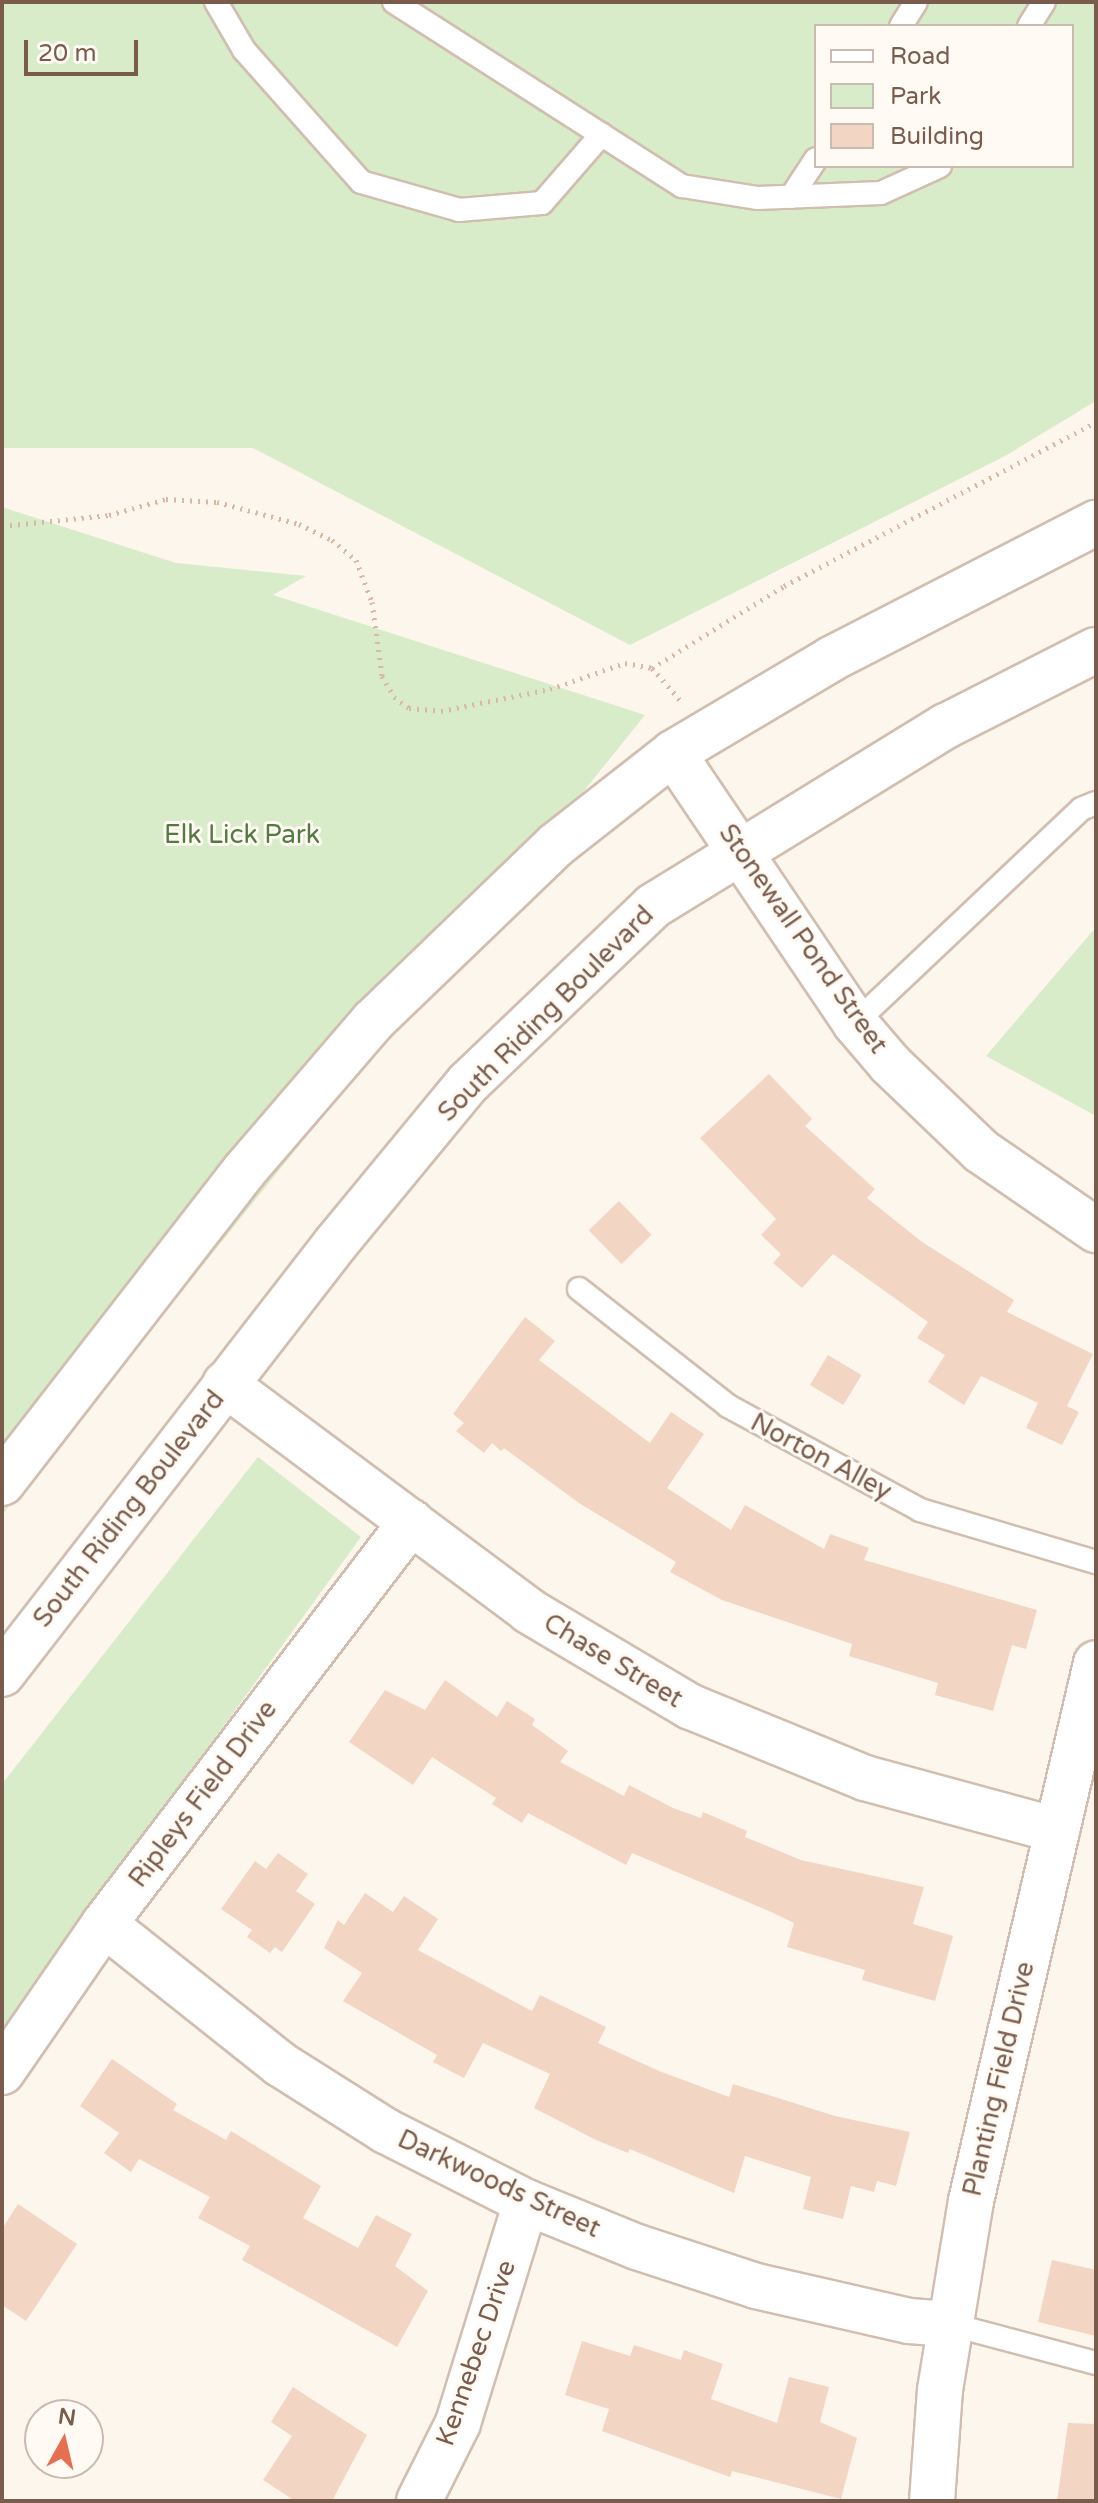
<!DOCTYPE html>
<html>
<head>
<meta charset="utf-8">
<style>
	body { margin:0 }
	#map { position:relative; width:1098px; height:2503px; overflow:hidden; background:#fdf6ec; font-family:"Varela Round",sans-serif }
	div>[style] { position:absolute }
	.green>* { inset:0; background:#d8ecc9 }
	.building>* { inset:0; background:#f3d5c3; transform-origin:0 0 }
	.path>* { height:5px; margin-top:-2.5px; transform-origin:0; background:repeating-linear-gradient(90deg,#d9b8a5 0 2px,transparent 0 8px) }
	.roads { filter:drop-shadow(2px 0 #d1beb0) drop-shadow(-2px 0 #d1beb0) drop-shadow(0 2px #d1beb0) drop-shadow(0 -2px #d1beb0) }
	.service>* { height:22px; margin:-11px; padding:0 11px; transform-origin:11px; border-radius:11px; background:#fff }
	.minor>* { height:44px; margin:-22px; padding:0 22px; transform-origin:22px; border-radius:22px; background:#fff }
	.tertiary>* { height:44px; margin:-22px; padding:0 22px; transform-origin:22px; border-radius:22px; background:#fff }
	span { translate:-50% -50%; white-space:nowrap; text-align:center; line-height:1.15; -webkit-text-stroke:6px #fffaf3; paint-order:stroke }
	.park-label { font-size:26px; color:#537a41 }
	.street-label { font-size:26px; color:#7a5c4d }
	.frame { position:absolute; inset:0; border:4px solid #7a5c4d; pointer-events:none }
	.legend { position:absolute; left:814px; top:24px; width:260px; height:144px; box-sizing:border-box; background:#fffaf3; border:2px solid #cabbb1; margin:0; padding:10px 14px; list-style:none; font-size:24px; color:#7a5c4d }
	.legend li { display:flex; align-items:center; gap:16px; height:40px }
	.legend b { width:40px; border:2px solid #cabbb1 }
	.north { position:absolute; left:24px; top:2399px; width:80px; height:80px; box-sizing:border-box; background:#fffaf3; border:2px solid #cabbb1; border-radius:50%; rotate:8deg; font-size:22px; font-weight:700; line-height:32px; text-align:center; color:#7a5c4d }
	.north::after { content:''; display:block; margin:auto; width:28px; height:36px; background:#e76f51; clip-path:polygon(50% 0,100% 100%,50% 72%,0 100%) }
	.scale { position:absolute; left:24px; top:40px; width:114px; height:36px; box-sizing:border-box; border:4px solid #7a5c4d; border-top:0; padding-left:10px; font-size:24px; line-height:28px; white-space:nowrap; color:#7a5c4d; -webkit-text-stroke:6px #fffaf3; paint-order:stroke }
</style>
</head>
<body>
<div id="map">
	<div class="green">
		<div style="clip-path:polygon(evenodd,2px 2px,1096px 2px,1096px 401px,1005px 456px,630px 645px,253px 448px,2px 448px,2px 2px,816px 26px,1072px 26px,1072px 166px,816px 166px,816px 26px)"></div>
		<div style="clip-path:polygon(2px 507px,176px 563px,306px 576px,273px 595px,645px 715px,2px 1515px)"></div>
		<div style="clip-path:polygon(1096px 927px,1096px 1116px,986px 1056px)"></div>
		<div style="clip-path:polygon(258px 1457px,361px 1537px,2px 2031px,2px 1784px)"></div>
	</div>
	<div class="building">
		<div style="clip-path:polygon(769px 1074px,812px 1119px,805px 1126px,875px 1189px,867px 1198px,922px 1242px,1014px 1300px,1007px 1312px,1093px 1354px,1067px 1406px,1079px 1412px,1062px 1445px,1026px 1428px,1038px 1403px,981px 1376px,964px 1405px,928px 1382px,945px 1355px,917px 1338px,928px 1322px,833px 1254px,802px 1288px,773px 1263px,781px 1254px,761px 1235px,776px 1219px,700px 1138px)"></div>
		<div style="left:619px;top:1201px;width:47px;height:42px;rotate:46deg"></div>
		<div style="clip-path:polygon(525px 1317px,555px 1341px,539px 1360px,650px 1443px,671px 1412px,704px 1434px,667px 1488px,731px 1530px,745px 1505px,824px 1549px,830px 1534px,869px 1548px,864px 1560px,1037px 1610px,1026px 1649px,1012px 1645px,993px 1711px,935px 1695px,938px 1683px,849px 1656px,852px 1644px,722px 1600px,670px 1572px,676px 1562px,579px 1503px,504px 1448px,501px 1451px,492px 1443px,484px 1453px,456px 1431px,464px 1423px,453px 1414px)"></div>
		<div style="left:828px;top:1355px;width:39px;height:35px;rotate:31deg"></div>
		<div style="clip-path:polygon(445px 1680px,497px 1717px,507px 1701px,535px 1719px,532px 1725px,568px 1751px,560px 1762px,624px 1796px,629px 1785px,673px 1808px,701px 1818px,703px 1812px,747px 1831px,745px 1837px,801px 1860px,924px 1887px,913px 1924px,953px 1936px,935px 2001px,862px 1980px,865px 1970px,787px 1947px,794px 1923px,771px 1912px,632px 1853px,626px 1865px,528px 1813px,522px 1823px,492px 1804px,496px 1798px,432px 1757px,413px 1785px,349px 1742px,385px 1690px,425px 1710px)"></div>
		<div style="clip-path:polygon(278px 1853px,308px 1874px,296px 1891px,315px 1904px,282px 1952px,275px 1947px,270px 1953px,247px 1937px,252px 1930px,221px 1909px,255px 1861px,266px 1869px)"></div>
		<div style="clip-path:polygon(365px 1893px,393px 1912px,404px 1896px,438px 1919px,418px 1950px,532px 2011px,540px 1995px,606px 2027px,598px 2043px,659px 2071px,729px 2097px,733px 2084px,835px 2116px,910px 2132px,896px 2186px,877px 2181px,874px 2192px,851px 2186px,843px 2219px,803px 2209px,811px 2177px,745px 2156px,734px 2193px,630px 2149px,628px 2153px,596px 2140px,534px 2108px,550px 2074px,483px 2043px,464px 2078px,433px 2062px,437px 2055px,343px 2001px,362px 1973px,324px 1948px,338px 1920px,344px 1925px)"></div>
		<div style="clip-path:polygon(112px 2059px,177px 2104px,173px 2110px,226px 2140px,231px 2131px,321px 2186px,303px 2218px,358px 2248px,376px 2215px,412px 2234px,395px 2266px,428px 2291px,397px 2347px,242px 2260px,250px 2246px,198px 2218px,210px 2197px,139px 2159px,131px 2172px,104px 2153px,119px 2133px,80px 2106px)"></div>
		<div style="clip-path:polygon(18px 2204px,77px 2244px,26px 2321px,2px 2305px,2px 2229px)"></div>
		<div style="clip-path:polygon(1052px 2260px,1096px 2270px,1096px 2336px,1038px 2322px)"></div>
		<div style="clip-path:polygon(582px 2341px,630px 2356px,634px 2345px,681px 2360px,684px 2350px,723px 2364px,711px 2399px,777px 2423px,789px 2377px,829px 2387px,820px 2422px,857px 2438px,841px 2499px,732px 2471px,730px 2477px,602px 2431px,609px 2409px,565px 2395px)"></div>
		<div style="clip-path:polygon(293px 2387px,367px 2435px,332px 2501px,295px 2501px,263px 2480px,292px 2436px,271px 2422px)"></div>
		<div style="clip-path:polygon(1068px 2423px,1096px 2424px,1096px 2501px,1057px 2501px)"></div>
	</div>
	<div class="path">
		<div style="left:2px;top:526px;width:108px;rotate:-5.9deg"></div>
		<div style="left:109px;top:515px;width:59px;rotate:-15.7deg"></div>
		<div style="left:166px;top:499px;width:51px;rotate:3.4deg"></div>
		<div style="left:217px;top:502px;width:85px;rotate:15deg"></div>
		<div style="left:299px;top:524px;width:37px;rotate:26deg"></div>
		<div style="left:332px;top:540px;width:31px;rotate:40deg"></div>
		<div style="left:356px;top:560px;width:45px;rotate:69.1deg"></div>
		<div style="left:372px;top:602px;width:75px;rotate:82.3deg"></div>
		<div style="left:382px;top:676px;width:24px;rotate:60deg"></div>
		<div style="left:394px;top:697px;width:19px;rotate:36deg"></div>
		<div style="left:409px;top:708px;width:32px;rotate:5deg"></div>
		<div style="left:441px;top:711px;width:111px;rotate:-11.4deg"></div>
		<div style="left:550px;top:689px;width:79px;rotate:-19.1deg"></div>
		<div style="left:625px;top:663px;width:27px;rotate:10deg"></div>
		<div style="left:652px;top:668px;width:155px;rotate:-31.8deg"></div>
		<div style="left:784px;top:586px;width:352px;rotate:-27.7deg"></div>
		<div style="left:652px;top:668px;width:43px;rotate:48.8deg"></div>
	</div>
	<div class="roads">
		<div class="service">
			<div style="left:216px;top:2px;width:56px;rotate:59.7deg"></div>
			<div style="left:244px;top:50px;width:176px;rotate:48.4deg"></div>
			<div style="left:361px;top:182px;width:102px;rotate:15.9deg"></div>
			<div style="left:459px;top:210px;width:83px;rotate:-4.8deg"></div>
			<div style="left:542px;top:203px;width:91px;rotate:-49deg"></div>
			<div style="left:394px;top:2px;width:342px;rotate:32.6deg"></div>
			<div style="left:682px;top:186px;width:77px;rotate:9deg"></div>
			<div style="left:758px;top:198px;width:123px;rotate:-2.3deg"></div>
			<div style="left:881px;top:193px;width:65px;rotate:-24.6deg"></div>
			<div style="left:901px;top:26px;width:28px;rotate:-58deg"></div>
			<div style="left:1029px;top:26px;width:28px;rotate:-58deg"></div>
			<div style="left:791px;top:197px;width:45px;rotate:-56.7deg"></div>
			<div style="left:855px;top:1023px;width:311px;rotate:-43.4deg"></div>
			<div style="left:1081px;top:809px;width:16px;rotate:-22deg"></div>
			<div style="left:579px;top:1289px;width:189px;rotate:38.1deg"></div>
			<div style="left:728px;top:1406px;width:218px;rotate:28.4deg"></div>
			<div style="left:920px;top:1510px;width:184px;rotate:16.5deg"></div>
			<div style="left:949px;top:2324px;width:152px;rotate:14.9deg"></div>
		</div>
		<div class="minor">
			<div style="left:673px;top:753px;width:326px;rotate:56deg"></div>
			<div style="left:855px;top:1023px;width:54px;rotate:49.5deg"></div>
			<div style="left:890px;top:1064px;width:126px;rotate:43.7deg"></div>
			<div style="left:981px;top:1151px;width:140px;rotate:34.5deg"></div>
			<div style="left:225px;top:1384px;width:379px;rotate:36.7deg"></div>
			<div style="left:529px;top:1611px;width:188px;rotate:30.7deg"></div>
			<div style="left:691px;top:1707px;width:188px;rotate:22.2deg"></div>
			<div style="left:865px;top:1778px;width:199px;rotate:15.2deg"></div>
			<div style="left:104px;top:1924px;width:225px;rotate:38.5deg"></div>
			<div style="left:280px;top:2064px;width:125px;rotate:32.3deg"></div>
			<div style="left:386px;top:2131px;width:157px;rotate:26.9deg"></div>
			<div style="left:526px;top:2202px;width:120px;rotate:22.1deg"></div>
			<div style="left:637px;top:2247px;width:125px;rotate:18.1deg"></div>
			<div style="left:756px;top:2286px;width:157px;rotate:12.9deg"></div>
			<div style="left:909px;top:2321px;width:40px;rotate:4.3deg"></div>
			<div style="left:2px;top:2072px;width:180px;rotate:-55.4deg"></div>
			<div style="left:104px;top:1924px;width:506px;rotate:-52.63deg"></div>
			<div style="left:419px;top:2501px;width:87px;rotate:-63.4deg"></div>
			<div style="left:458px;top:2423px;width:231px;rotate:-72.9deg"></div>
			<div style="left:932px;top:2501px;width:111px;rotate:-85.9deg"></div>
			<div style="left:940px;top:2390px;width:192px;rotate:-80.7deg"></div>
			<div style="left:971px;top:2201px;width:552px;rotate:-76.92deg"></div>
		</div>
		<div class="tertiary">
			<div style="left:2px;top:1483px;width:395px;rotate:-52.2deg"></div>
			<div style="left:244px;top:1171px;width:198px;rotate:-49.3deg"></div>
			<div style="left:373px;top:1021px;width:255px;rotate:-43.9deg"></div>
			<div style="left:557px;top:844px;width:147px;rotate:-38.1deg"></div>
			<div style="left:673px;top:753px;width:184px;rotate:-30.7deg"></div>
			<div style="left:831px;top:659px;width:298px;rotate:-27.2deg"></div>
			<div style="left:2px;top:1674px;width:545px;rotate:-52.23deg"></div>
			<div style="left:336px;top:1243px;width:207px;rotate:-50.5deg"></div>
			<div style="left:468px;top:1083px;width:256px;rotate:-43.7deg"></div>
			<div style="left:653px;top:906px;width:344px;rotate:-31.6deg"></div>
			<div style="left:946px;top:726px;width:168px;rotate:-26.9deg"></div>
		</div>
	</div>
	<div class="park-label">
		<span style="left:242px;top:835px">Elk Lick Park</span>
	</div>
	<div class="street-label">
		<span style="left:803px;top:939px;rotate:55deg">Stonewall Pond Street</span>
		<span style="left:546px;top:1014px;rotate:-45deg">South Riding Boulevard</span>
		<span style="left:821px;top:1457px;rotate:28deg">Norton Alley</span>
		<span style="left:129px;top:1509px;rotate:-52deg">South Riding Boulevard</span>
		<span style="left:613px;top:1661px;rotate:31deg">Chase Street</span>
		<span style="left:203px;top:1794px;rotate:-53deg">Ripleys Field Drive</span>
		<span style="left:999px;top:2079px;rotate:-77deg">Planting Field Drive</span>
		<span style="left:499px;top:2184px;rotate:25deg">Darkwoods Street</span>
		<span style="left:476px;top:2353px;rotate:-71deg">Kennebec Drive</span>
	</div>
	<div class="frame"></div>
	<ul class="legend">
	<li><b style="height:10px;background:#fff"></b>Road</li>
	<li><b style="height:22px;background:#d8ecc9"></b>Park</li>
	<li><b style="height:22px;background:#f3d5c3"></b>Building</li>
	</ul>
	<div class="north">N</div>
	<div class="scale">20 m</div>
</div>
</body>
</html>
